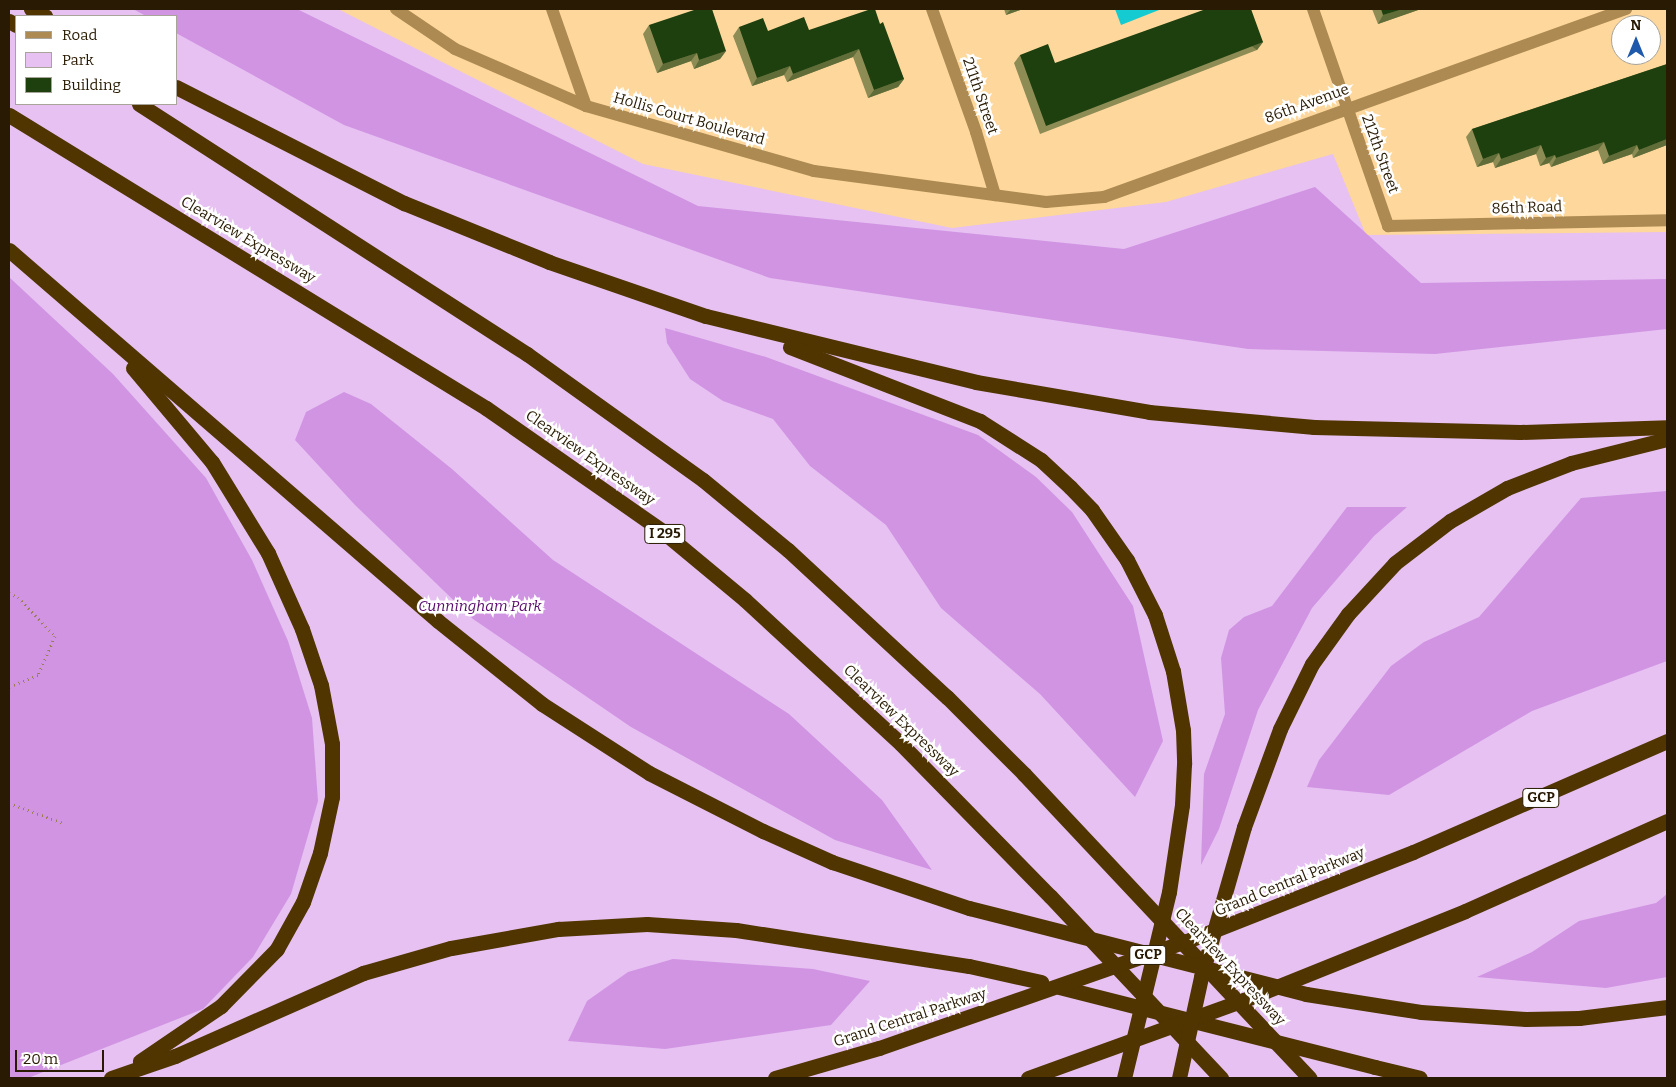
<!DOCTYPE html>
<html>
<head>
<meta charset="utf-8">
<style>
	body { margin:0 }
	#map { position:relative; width:1676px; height:1087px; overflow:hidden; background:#fed79c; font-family:Bitter,serif }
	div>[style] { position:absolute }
	.green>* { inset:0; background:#e6c1f2 }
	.forest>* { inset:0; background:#d194e3 }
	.water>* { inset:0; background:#13cbd0 }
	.path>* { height:3px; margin-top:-1.5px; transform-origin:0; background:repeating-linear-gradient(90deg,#997e53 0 1px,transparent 0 5px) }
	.minor>* { height:12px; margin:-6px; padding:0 6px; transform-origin:6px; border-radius:6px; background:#ad8a52 }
	.motorway>* { height:15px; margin:-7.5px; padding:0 7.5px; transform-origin:7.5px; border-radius:7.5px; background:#503500 }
	.motorway-bridge>* { height:15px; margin:-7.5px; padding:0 7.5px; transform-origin:7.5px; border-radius:7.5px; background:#503500 }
	.wall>* { inset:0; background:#8e8c55 }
	.shaded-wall>* { inset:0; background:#606d39; transform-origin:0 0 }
	.building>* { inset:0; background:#1d400e }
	span { translate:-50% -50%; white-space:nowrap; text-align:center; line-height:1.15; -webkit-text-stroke:5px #fff; paint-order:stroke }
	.shield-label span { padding:1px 4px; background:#fff; border:1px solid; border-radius:4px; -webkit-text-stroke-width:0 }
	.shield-label { font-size:14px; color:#291b03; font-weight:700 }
	.street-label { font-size:15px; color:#291b03 }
	.park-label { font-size:15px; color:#5a0a6d; font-style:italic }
	.frame { position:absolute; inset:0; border:10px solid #291b03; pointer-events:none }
	.legend { position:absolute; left:15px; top:15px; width:162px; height:90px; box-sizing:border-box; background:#fff; border:1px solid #a9a49a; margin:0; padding:6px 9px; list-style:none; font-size:15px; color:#291b03 }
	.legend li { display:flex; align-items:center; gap:10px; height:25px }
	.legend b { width:25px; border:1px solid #a9a49a }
	.north { position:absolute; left:1611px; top:15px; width:50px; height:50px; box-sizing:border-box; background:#fff; border:1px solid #a9a49a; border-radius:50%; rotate:0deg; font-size:14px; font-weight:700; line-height:20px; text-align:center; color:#291b03 }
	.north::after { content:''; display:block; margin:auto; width:18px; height:22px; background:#1f59ab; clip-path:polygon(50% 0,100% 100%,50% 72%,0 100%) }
	.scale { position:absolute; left:15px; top:1050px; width:89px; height:22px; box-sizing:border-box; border:2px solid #291b03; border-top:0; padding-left:6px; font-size:15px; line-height:18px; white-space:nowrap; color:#291b03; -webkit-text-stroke:4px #fff; paint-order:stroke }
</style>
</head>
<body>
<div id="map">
	<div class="green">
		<div style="clip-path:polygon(evenodd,9px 9px,338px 9px,643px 164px,952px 228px,1166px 202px,1333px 154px,1366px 235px,1667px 232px,1667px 1078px,9px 1078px,9px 9px,16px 16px,176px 16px,176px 104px,16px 104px,16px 16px)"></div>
	</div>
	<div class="forest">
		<div style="clip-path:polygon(133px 9px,297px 9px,698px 206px,1124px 249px,1315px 187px,1421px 283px,1667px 279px,1667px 329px,1435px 354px,1248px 349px,770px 278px,344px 125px,176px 33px,176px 16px,146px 16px)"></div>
		<div style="clip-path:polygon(9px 277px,113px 374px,206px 478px,252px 560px,288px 641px,312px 718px,318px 801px,291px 894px,253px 957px,203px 1009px,28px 1078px,9px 1078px)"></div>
		<div style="clip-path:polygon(665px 328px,766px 357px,978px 435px,1036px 477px,1072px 512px,1133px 606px,1163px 741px,1135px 797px,1040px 694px,941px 608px,886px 525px,810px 466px,773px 419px,723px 401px,690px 379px,667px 343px)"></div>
		<div style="clip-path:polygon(344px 392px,371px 404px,452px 469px,553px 560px,789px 714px,882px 800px,932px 870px,835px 840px,631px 727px,473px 619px,355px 505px,295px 440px,306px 412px)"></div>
		<div style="clip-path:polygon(1667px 491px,1667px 661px,1532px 711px,1389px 795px,1307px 787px,1319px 760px,1391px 666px,1424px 642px,1479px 617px,1581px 498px)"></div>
		<div style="clip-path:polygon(1347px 507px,1407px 507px,1374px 536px,1312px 608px,1258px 710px,1219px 829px,1201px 865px,1204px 774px,1225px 714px,1221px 658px,1229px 630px,1244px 617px,1272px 606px)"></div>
		<div style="clip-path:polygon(1667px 894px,1667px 977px,1606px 988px,1477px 977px,1532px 952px,1579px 921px,1656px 903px)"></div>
		<div style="clip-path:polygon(673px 959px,813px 969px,870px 981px,831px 1025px,665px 1049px,568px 1041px,587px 1001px,628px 972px)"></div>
	</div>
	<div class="water">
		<div style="clip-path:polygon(1115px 9px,1159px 9px,1159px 10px,1121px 25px)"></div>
	</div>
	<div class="path">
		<div style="left:9px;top:593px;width:10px;rotate:24deg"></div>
		<div style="left:18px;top:597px;width:54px;rotate:46.5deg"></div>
		<div style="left:55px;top:636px;width:43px;rotate:113.6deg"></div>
		<div style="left:38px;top:675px;width:31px;rotate:158deg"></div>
		<div style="left:9px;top:803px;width:58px;rotate:20.3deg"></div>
	</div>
	<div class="minor">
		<div style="left:396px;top:9px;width:71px;rotate:34.1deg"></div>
		<div style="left:455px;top:49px;width:143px;rotate:23.5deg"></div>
		<div style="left:586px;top:106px;width:237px;rotate:15.9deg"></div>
		<div style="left:814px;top:171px;width:234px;rotate:7.6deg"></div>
		<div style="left:1046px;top:202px;width:58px;rotate:-4.9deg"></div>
		<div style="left:1104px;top:197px;width:555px;rotate:-19.81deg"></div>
		<div style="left:552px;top:9px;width:103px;rotate:70.7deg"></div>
		<div style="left:932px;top:9px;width:131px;rotate:70.3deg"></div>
		<div style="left:976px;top:132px;width:66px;rotate:73.2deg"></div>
		<div style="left:1313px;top:9px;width:230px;rotate:70.9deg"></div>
		<div style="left:1388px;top:226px;width:279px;rotate:-1.2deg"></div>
	</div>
	<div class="motorway">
		<div style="left:31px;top:9px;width:16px;rotate:27deg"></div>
		<div style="left:9px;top:21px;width:8px;rotate:30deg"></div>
		<div style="left:176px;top:87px;width:256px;rotate:27deg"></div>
		<div style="left:404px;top:203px;width:157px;rotate:22.1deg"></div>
		<div style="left:549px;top:262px;width:166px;rotate:19deg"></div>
		<div style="left:706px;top:316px;width:278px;rotate:13.7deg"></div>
		<div style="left:976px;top:382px;width:176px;rotate:9.8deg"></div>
		<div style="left:1149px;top:412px;width:166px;rotate:5.2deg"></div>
		<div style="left:1314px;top:427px;width:206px;rotate:1.4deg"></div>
		<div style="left:1520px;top:432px;width:147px;rotate:-1.9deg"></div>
		<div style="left:139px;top:104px;width:462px;rotate:32.8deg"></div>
		<div style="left:527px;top:354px;width:216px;rotate:35.6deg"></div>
		<div style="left:703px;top:480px;width:110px;rotate:39.5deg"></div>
		<div style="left:788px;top:550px;width:217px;rotate:42.8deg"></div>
		<div style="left:947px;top:697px;width:109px;rotate:45deg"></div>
		<div style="left:1024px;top:774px;width:417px;rotate:46.8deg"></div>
		<div style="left:9px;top:115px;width:560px;rotate:31.56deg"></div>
		<div style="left:486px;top:408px;width:215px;rotate:34.9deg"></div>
		<div style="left:662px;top:531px;width:108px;rotate:39.7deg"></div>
		<div style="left:745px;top:600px;width:212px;rotate:42.7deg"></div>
		<div style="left:901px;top:744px;width:213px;rotate:45.6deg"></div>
		<div style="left:1050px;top:896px;width:250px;rotate:46.8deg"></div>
		<div style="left:9px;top:250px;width:567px;rotate:40.85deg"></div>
		<div style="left:438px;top:621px;width:133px;rotate:38.6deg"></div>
		<div style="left:542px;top:704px;width:127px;rotate:32.8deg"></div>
		<div style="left:649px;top:773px;width:128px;rotate:27deg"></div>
		<div style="left:763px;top:831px;width:76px;rotate:24.2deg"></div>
		<div style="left:832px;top:862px;width:145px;rotate:18.6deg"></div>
		<div style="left:790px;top:347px;width:204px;rotate:21.3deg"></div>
		<div style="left:980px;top:421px;width:72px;rotate:32.6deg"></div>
		<div style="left:1041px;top:460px;width:40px;rotate:43deg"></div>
		<div style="left:1070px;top:487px;width:32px;rotate:46deg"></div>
		<div style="left:1092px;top:510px;width:61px;rotate:55deg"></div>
		<div style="left:1127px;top:560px;width:62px;rotate:63deg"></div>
		<div style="left:1155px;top:615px;width:59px;rotate:72.2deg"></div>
		<div style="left:1173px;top:671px;width:60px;rotate:80.4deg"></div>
		<div style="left:1183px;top:730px;width:34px;rotate:88deg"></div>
		<div style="left:133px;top:368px;width:123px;rotate:50deg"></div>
		<div style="left:212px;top:462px;width:107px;rotate:58.4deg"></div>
		<div style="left:268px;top:553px;width:83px;rotate:65.9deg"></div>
		<div style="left:302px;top:629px;width:59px;rotate:71.3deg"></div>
		<div style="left:321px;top:685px;width:60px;rotate:79.4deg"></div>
		<div style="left:332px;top:744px;width:53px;rotate:90deg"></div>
		<div style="left:332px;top:797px;width:57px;rotate:102.1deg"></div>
		<div style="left:320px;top:853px;width:52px;rotate:109.1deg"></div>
		<div style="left:303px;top:902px;width:54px;rotate:119deg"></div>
		<div style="left:277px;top:949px;width:80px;rotate:134.5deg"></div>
		<div style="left:221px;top:1006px;width:98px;rotate:145.8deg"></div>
		<div style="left:1244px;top:827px;width:104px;rotate:-69.8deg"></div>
		<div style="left:1280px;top:729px;width:72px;rotate:-63.8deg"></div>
		<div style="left:1312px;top:664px;width:62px;rotate:-54.2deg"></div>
		<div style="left:1348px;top:614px;width:69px;rotate:-47.3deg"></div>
		<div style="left:1395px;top:563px;width:69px;rotate:-37.4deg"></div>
		<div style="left:1450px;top:521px;width:66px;rotate:-30.1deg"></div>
		<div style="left:1507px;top:488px;width:69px;rotate:-21.3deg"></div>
		<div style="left:1571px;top:463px;width:99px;rotate:-14deg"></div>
		<div style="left:1413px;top:852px;width:277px;rotate:-23.6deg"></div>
		<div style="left:1465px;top:911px;width:221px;rotate:-24deg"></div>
		<div style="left:1306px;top:994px;width:116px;rotate:8.9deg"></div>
		<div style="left:1421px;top:1012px;width:105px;rotate:3.8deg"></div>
		<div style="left:1526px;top:1019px;width:53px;rotate:-1.1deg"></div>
		<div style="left:1579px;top:1018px;width:89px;rotate:-7.1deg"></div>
		<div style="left:1375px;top:1067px;width:46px;rotate:13.7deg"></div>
		<div style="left:111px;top:1078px;width:68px;rotate:-19deg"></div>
		<div style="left:175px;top:1056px;width:206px;rotate:-23.8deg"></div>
		<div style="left:363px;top:973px;width:91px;rotate:-15.9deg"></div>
		<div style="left:451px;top:948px;width:109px;rotate:-10.1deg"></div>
		<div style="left:558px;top:929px;width:89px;rotate:-3.2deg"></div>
		<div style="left:647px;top:924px;width:89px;rotate:3.9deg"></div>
		<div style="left:736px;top:930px;width:236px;rotate:8.8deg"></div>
		<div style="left:969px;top:966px;width:74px;rotate:12.5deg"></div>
		<div style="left:775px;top:1078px;width:108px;rotate:-16.1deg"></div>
	</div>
	<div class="motorway-bridge">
		<div style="left:969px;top:908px;width:348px;rotate:14.3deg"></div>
		<div style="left:1059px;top:987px;width:326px;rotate:14.2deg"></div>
		<div style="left:879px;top:1048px;width:326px;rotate:-19.2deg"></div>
		<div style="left:1187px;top:941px;width:243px;rotate:-21.5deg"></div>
		<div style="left:1028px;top:1078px;width:230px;rotate:-19.9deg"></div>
		<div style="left:1244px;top:1000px;width:238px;rotate:-21.9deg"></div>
		<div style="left:1124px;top:1078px;width:191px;rotate:-76.4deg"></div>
		<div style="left:1169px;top:892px;width:88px;rotate:-81.5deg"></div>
		<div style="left:1182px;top:805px;width:41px;rotate:-87.2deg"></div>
		<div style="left:1179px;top:1078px;width:103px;rotate:-77.7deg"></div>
		<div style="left:1201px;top:977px;width:156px;rotate:-74deg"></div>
	</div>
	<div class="wall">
		<div style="clip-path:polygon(1004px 9px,1023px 9px,1006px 15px)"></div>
		<div style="clip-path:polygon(1372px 9px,1421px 9px,1378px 24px)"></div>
		<div style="clip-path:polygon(880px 24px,904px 79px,898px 87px,868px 98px,853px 57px,787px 82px,784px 75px,752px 86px,733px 36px,739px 27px,768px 31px,809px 30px)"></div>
		<div style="clip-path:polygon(649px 25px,726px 51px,720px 59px,694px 69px,691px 61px,657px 73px,643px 34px)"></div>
		<div style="clip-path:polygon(1263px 42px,1257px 50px,1040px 134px,1014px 63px,1020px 55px,1055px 63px)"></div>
		<div style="clip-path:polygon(1667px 64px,1667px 145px,1633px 158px,1632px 154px,1603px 164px,1598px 150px,1551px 167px,1549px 163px,1540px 166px,1536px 154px,1495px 168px,1493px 162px,1477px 167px,1466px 137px,1472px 129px)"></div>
	</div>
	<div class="shaded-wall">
		<div style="clip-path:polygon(1011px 9px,1023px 9px,1006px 15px)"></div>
		<div style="clip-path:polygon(1403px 9px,1421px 9px,1378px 24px,1383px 15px)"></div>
		<div style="left:1263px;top:42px;width:10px;height:233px;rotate:127deg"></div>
		<div style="clip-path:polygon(859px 49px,853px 57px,787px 82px,793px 74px)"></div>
		<div style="clip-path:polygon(726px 51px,720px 59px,694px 69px,699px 60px)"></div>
		<div style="clip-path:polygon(697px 53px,691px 61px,657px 73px,663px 64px)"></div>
		<div style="clip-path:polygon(790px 66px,784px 75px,752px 86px,757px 78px)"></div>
		<div style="clip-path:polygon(904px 79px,898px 87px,868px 98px,874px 90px)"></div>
		<div style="clip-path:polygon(1667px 139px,1667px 145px,1633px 158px,1639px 150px)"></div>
		<div style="clip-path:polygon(1604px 142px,1598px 150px,1551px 167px,1556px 158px)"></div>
		<div style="clip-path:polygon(1541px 145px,1536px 154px,1495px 168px,1501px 159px)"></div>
		<div style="clip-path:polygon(1637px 145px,1632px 154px,1603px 164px,1609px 156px)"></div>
		<div style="clip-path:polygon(1499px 153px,1493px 162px,1477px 167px,1483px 159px)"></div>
		<div style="clip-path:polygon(1555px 155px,1549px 163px,1540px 166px,1546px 158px)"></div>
	</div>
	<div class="building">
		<div style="clip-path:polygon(697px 9px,712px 9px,726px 51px,699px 60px,697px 53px,663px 64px,649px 25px)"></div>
		<div style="clip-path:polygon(871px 9px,875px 9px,880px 24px,883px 22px,904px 79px,874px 90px,859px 49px,793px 74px,790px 66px,757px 78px,739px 27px,763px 18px,768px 31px,804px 17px,809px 30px)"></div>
		<div style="clip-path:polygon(1206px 9px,1251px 9px,1263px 42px,1046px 126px,1020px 55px,1048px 44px,1055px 63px)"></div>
		<div style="clip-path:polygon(1381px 9px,1403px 9px,1383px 15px)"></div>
		<div style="clip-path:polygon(1667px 64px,1667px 139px,1639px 150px,1637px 145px,1609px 156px,1604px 142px,1556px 158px,1555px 155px,1546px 158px,1541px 145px,1501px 159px,1499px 153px,1483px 159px,1472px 129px)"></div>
	</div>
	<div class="shield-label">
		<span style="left:665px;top:534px">I 295</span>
		<span style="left:1541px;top:798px">GCP</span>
		<span style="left:1148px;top:955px">GCP</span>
	</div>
	<div class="street-label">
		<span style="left:980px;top:96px;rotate:71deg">211th Street</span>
		<span style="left:1307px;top:104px;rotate:-20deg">86th Avenue</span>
		<span style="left:689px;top:119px;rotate:16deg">Hollis Court Boulevard</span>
		<span style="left:1380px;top:154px;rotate:70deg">212th Street</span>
		<span style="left:1527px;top:208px;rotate:-2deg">86th Road</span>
		<span style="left:248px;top:240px;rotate:31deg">Clearview Expressway</span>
		<span style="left:590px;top:458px;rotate:35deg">Clearview Expressway</span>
		<span style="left:901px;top:721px;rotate:44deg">Clearview Expressway</span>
		<span style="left:1290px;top:882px;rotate:-22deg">Grand Central Parkway</span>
		<span style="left:1230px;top:967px;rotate:47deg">Clearview Expressway</span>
		<span style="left:910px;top:1018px;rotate:-18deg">Grand Central Parkway</span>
	</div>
	<div class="park-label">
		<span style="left:480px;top:607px">Cunningham Park</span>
	</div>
	<div class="frame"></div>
	<ul class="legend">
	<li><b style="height:6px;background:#ad8a52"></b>Road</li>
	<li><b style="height:14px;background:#e6c1f2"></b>Park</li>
	<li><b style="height:14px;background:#1d400e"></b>Building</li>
	</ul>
	<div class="north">N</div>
	<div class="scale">20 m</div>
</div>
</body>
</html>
